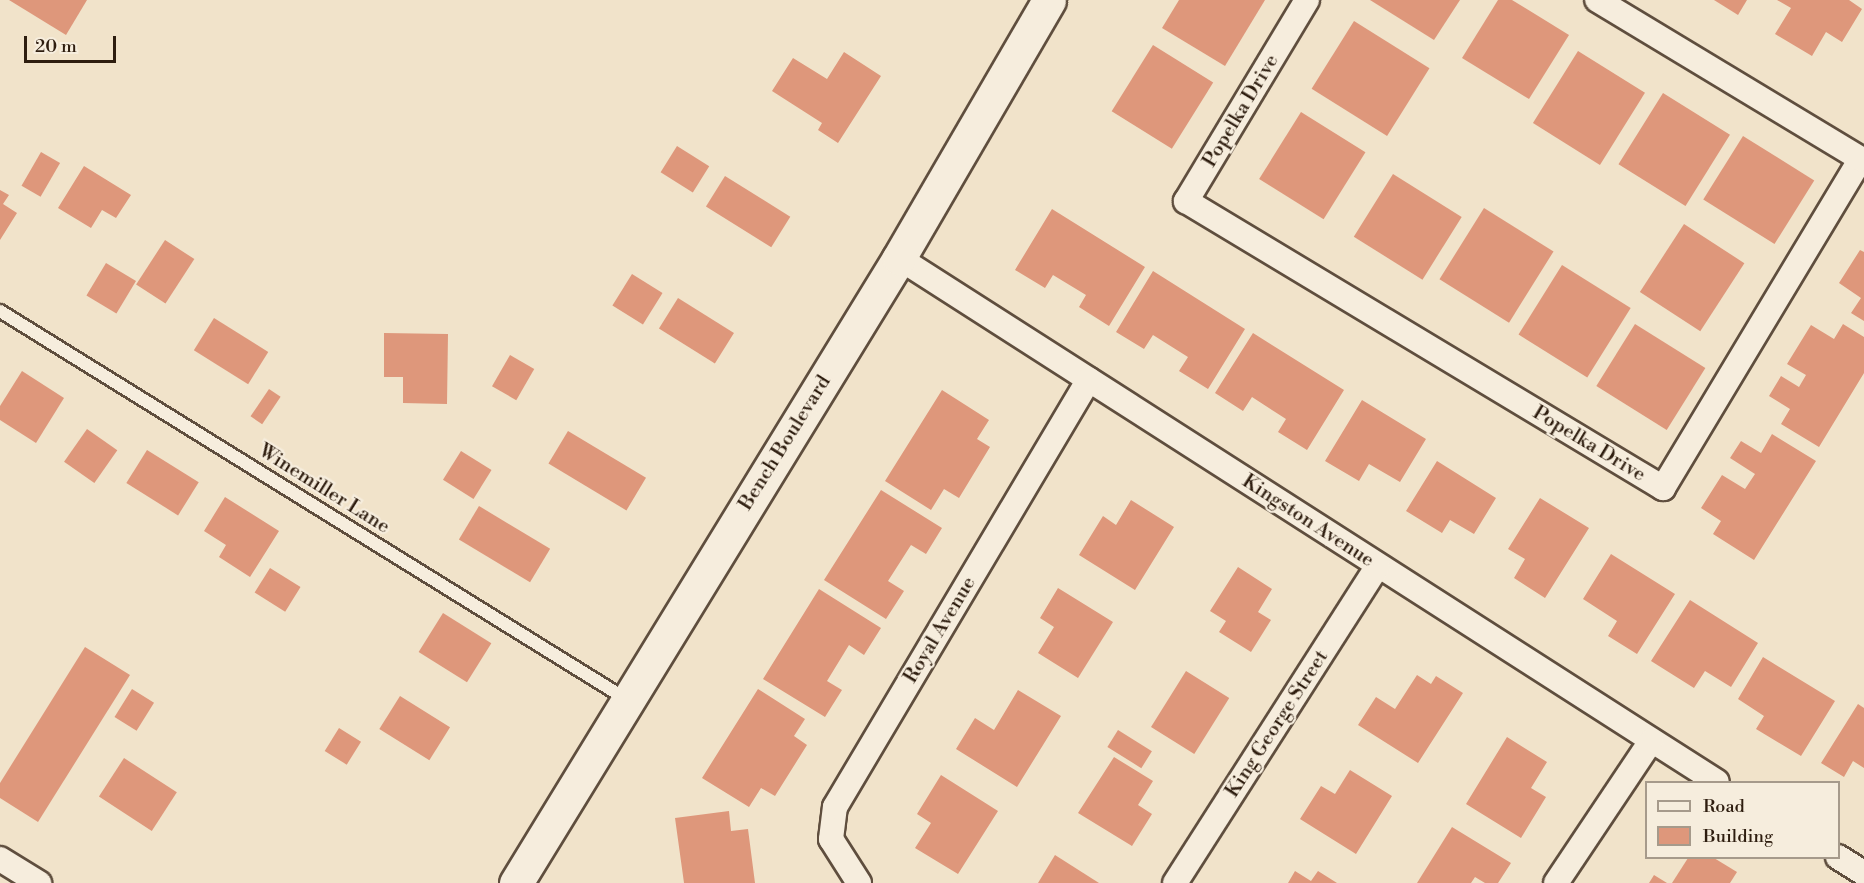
<!DOCTYPE html>
<html>
<head>
<meta charset="utf-8">
<style>
	body { margin:0 }
	#map { position:relative; width:1864px; height:883px; overflow:hidden; background:#f1e3ca; font-family:"Libre Bodoni",serif }
	div>[style] { position:absolute }
	.building>* { inset:0; background:#de977b; transform-origin:0 0 }
	.roads { filter:drop-shadow(2px 0 #5f4e3e) drop-shadow(-2px 0 #5f4e3e) drop-shadow(0 2px #5f4e3e) drop-shadow(0 -2px #5f4e3e) }
	.service>* { height:12px; margin:-6px; padding:0 6px; transform-origin:6px; border-radius:6px; background:#f6eddd }
	.minor>* { height:24px; margin:-12px; padding:0 12px; transform-origin:12px; border-radius:12px; background:#f6eddd }
	.secondary>* { height:33px; margin:-16.5px; padding:0 16.5px; transform-origin:16.5px; border-radius:16.5px; background:#f6eddd }
	span { translate:-50% -50%; white-space:nowrap; text-align:center; line-height:1.15; -webkit-text-stroke:4.5px #f6eddd; paint-order:stroke }
	.street-label { font-size:20px; color:#2e1d0f }
	.legend { position:absolute; left:1645px; top:781px; width:195px; height:78px; box-sizing:border-box; background:#f6eddd; border:2px solid #a69a8b; margin:0; padding:8px 10px; list-style:none; font-size:18px; color:#2e1d0f }
	.legend li { display:flex; align-items:center; gap:12px; height:30px }
	.legend b { width:30px; border:2px solid #a69a8b }
	.scale { position:absolute; left:24px; top:36px; width:92px; height:27px; box-sizing:border-box; border:3px solid #2e1d0f; border-top:0; padding-left:8px; font-size:18px; line-height:21px; white-space:nowrap; color:#2e1d0f; -webkit-text-stroke:4px #f6eddd; paint-order:stroke }
</style>
</head>
<body>
<div id="map">
	<div class="building">
		<div style="clip-path:polygon(9px 0,87px 0,66px 35px)"></div>
		<div style="clip-path:polygon(1179px 0,1265px 0,1225px 66px,1162px 28px)"></div>
		<div style="clip-path:polygon(1370px 0,1460px 0,1434px 40px)"></div>
		<div style="clip-path:polygon(1498px 0,1512px 0,1569px 35px,1529px 99px,1462px 58px)"></div>
		<div style="clip-path:polygon(1714px 0,1747px 0,1738px 15px)"></div>
		<div style="clip-path:polygon(1777px 0,1849px 0,1862px 9px,1842px 42px,1826px 32px,1812px 56px,1775px 34px,1791px 8px)"></div>
		<div style="left:1354px;top:21px;width:89px;height:80px;rotate:32deg"></div>
		<div style="left:1153px;top:45px;width:71px;height:78px;rotate:32deg"></div>
		<div style="left:1578px;top:51px;width:79px;height:85px;rotate:32deg"></div>
		<div style="clip-path:polygon(844px 52px,881px 76px,838px 143px,818px 130px,822px 123px,772px 91px,793px 58px,827px 79px)"></div>
		<div style="left:1663px;top:93px;width:79px;height:84px;rotate:32deg"></div>
		<div style="left:1301px;top:112px;width:76px;height:79px;rotate:32deg"></div>
		<div style="left:1743px;top:136px;width:84px;height:75px;rotate:32deg"></div>
		<div style="left:677px;top:146px;width:38px;height:31px;rotate:32deg"></div>
		<div style="left:41px;top:152px;width:22px;height:39px;rotate:30deg"></div>
		<div style="clip-path:polygon(84px 166px,131px 195px,116px 218px,102px 210px,91px 228px,58px 208px)"></div>
		<div style="left:1393px;top:174px;width:81px;height:74px;rotate:32deg"></div>
		<div style="left:725px;top:176px;width:77px;height:36px;rotate:32deg"></div>
		<div style="clip-path:polygon(0 190px,9px 195px,3px 204px,17px 213px,0 240px)"></div>
		<div style="left:1484px;top:208px;width:82px;height:84px;rotate:32deg"></div>
		<div style="clip-path:polygon(1052px 209px,1145px 267px,1109px 326px,1079px 307px,1086px 295px,1053px 275px,1045px 288px,1015px 270px)"></div>
		<div style="left:1684px;top:224px;width:72px;height:81px;rotate:33deg"></div>
		<div style="left:165px;top:240px;width:35px;height:53px;rotate:33deg"></div>
		<div style="clip-path:polygon(1860px 250px,1864px 252px,1864px 321px,1851px 313px,1861px 298px,1839px 283px)"></div>
		<div style="left:106px;top:263px;width:35px;height:38px;rotate:31deg"></div>
		<div style="left:1562px;top:265px;width:81px;height:82px;rotate:32deg"></div>
		<div style="clip-path:polygon(1153px 271px,1245px 329px,1208px 389px,1179px 371px,1188px 357px,1153px 335px,1144px 349px,1116px 332px)"></div>
		<div style="left:632px;top:274px;width:36px;height:37px;rotate:32deg"></div>
		<div style="left:678px;top:298px;width:66px;height:36px;rotate:32deg"></div>
		<div style="left:214px;top:318px;width:64px;height:38px;rotate:32deg"></div>
		<div style="left:1635px;top:324px;width:83px;height:73px;rotate:32deg"></div>
		<div style="clip-path:polygon(1843px 324px,1864px 337px,1864px 373px,1819px 447px,1781px 424px,1790px 409px,1769px 396px,1781px 376px,1799px 387px,1806px 375px,1787px 364px,1811px 325px,1834px 339px)"></div>
		<div style="clip-path:polygon(384px 333px,448px 334px,447px 404px,403px 403px,403px 377px,384px 377px)"></div>
		<div style="clip-path:polygon(1253px 333px,1344px 390px,1307px 450px,1278px 432px,1286px 419px,1252px 397px,1243px 411px,1215px 393px)"></div>
		<div style="left:510px;top:355px;width:28px;height:36px;rotate:30deg"></div>
		<div style="clip-path:polygon(22px 371px,64px 398px,36px 443px,0 420px,0 406px)"></div>
		<div style="left:269px;top:389px;width:14px;height:33px;rotate:34deg"></div>
		<div style="clip-path:polygon(942px 390px,989px 420px,977px 439px,990px 447px,959px 498px,944px 489px,931px 510px,885px 481px)"></div>
		<div style="clip-path:polygon(1362px 400px,1426px 439px,1400px 482px,1369px 464px,1359px 481px,1325px 461px)"></div>
		<div style="left:87px;top:429px;width:37px;height:40px;rotate:35deg"></div>
		<div style="left:568px;top:431px;width:91px;height:38px;rotate:31deg"></div>
		<div style="clip-path:polygon(1772px 434px,1816px 461px,1754px 560px,1713px 534px,1721px 521px,1701px 508px,1722px 475px,1745px 489px,1755px 474px,1730px 458px,1741px 441px,1761px 453px)"></div>
		<div style="left:147px;top:450px;width:61px;height:39px;rotate:32deg"></div>
		<div style="left:461px;top:451px;width:36px;height:34px;rotate:32deg"></div>
		<div style="clip-path:polygon(1437px 461px,1496px 498px,1474px 534px,1450px 520px,1442px 533px,1406px 511px)"></div>
		<div style="clip-path:polygon(881px 490px,942px 528px,926px 554px,911px 545px,888px 581px,904px 591px,886px 619px,824px 580px)"></div>
		<div style="clip-path:polygon(225px 497px,279px 531px,250px 577px,219px 557px,226px 545px,204px 531px)"></div>
		<div style="clip-path:polygon(1540px 498px,1589px 528px,1545px 598px,1514px 578px,1525px 559px,1508px 549px)"></div>
		<div style="clip-path:polygon(1131px 500px,1174px 527px,1135px 590px,1079px 555px,1103px 516px,1116px 525px)"></div>
		<div style="left:479px;top:506px;width:83px;height:39px;rotate:31deg"></div>
		<div style="clip-path:polygon(1611px 554px,1675px 594px,1637px 654px,1608px 636px,1617px 621px,1583px 599px)"></div>
		<div style="clip-path:polygon(1238px 567px,1272px 589px,1258px 612px,1271px 620px,1251px 652px,1219px 632px,1226px 621px,1210px 611px)"></div>
		<div style="left:270px;top:568px;width:36px;height:29px;rotate:32deg"></div>
		<div style="clip-path:polygon(1058px 588px,1113px 622px,1078px 678px,1038px 653px,1054px 627px,1040px 618px)"></div>
		<div style="clip-path:polygon(819px 589px,881px 628px,864px 655px,849px 645px,827px 681px,842px 690px,825px 717px,763px 679px)"></div>
		<div style="clip-path:polygon(1690px 600px,1758px 643px,1731px 687px,1705px 671px,1694px 688px,1651px 661px)"></div>
		<div style="left:443px;top:613px;width:57px;height:46px;rotate:32deg"></div>
		<div style="clip-path:polygon(85px 647px,130px 675px,38px 822px,0 798px,0 783px)"></div>
		<div style="clip-path:polygon(1763px 657px,1835px 701px,1801px 756px,1756px 729px,1764px 716px,1738px 699px)"></div>
		<div style="left:1186px;top:671px;width:51px;height:66px;rotate:32deg"></div>
		<div style="clip-path:polygon(1417px 675px,1431px 684px,1436px 676px,1463px 693px,1418px 763px,1358px 725px,1376px 697px,1395px 709px)"></div>
		<div style="left:132px;top:689px;width:26px;height:33px;rotate:32deg"></div>
		<div style="clip-path:polygon(758px 689px,805px 719px,794px 736px,807px 745px,775px 796px,761px 788px,749px 807px,702px 778px)"></div>
		<div style="clip-path:polygon(1018px 690px,1061px 716px,1017px 787px,956px 749px,975px 718px,994px 730px)"></div>
		<div style="left:400px;top:696px;width:59px;height:39px;rotate:32deg"></div>
		<div style="clip-path:polygon(1858px 704px,1864px 708px,1864px 768px,1853px 761px,1844px 777px,1821px 763px)"></div>
		<div style="left:339px;top:728px;width:26px;height:27px;rotate:32deg"></div>
		<div style="left:1118px;top:730px;width:40px;height:20px;rotate:32deg"></div>
		<div style="clip-path:polygon(1507px 737px,1547px 762px,1531px 788px,1546px 797px,1521px 838px,1466px 804px)"></div>
		<div style="clip-path:polygon(1114px 757px,1153px 781px,1138px 805px,1152px 814px,1132px 846px,1078px 813px)"></div>
		<div style="left:124px;top:758px;width:63px;height:46px;rotate:33deg"></div>
		<div style="clip-path:polygon(1350px 770px,1392px 796px,1356px 854px,1300px 819px,1321px 786px,1335px 794px)"></div>
		<div style="clip-path:polygon(941px 775px,998px 811px,958px 874px,915px 848px,931px 823px,917px 814px)"></div>
		<div style="clip-path:polygon(729px 811px,731px 831px,748px 829px,755px 883px,684px 883px,675px 818px)"></div>
		<div style="clip-path:polygon(1452px 827px,1511px 863px,1498px 883px,1485px 883px,1475px 877px,1471px 883px,1417px 883px)"></div>
		<div style="clip-path:polygon(1055px 855px,1099px 883px,1038px 883px)"></div>
		<div style="clip-path:polygon(1688px 858px,1714px 858px,1737px 872px,1730px 883px,1672px 883px)"></div>
		<div style="clip-path:polygon(1295px 871px,1311px 881px,1318px 871px,1337px 883px,1288px 883px)"></div>
		<div style="clip-path:polygon(1654px 875px,1667px 883px,1649px 883px)"></div>
	</div>
	<div class="roads">
		<div class="service">
			<div style="left:0;top:311px;width:736px;rotate:31.79deg"></div>
		</div>
		<div class="minor">
			<div style="left:1307px;top:0;width:235px;rotate:121deg"></div>
			<div style="left:1186px;top:201px;width:557px;rotate:31.03deg"></div>
			<div style="left:1663px;top:488px;width:384px;rotate:-59deg"></div>
			<div style="left:1861px;top:159px;width:308px;rotate:-148.9deg"></div>
			<div style="left:899px;top:258px;width:971px;rotate:32.64deg"></div>
			<div style="left:1838px;top:857px;width:31px;rotate:32deg"></div>
			<div style="left:0;top:859px;width:46px;rotate:31.6deg"></div>
			<div style="left:859px;top:883px;width:52px;rotate:-122.5deg"></div>
			<div style="left:831px;top:839px;width:32px;rotate:-83deg"></div>
			<div style="left:835px;top:807px;width:497px;rotate:-59.3deg"></div>
			<div style="left:1175px;top:883px;width:376px;rotate:-57.4deg"></div>
			<div style="left:1556px;top:883px;width:171px;rotate:-56.2deg"></div>
		</div>
		<div class="secondary">
			<div style="left:516px;top:883px;width:733px;rotate:-58.5deg"></div>
			<div style="left:899px;top:258px;width:298px;rotate:-59.8deg"></div>
		</div>
	</div>
	<div class="street-label">
		<span style="left:1241px;top:111px;rotate:-59deg">Popelka Drive</span>
		<span style="left:785px;top:443px;rotate:-58deg">Bench Boulevard</span>
		<span style="left:1589px;top:444px;rotate:31deg">Popelka Drive</span>
		<span style="left:324px;top:489px;rotate:32deg">Winemiller Lane</span>
		<span style="left:1308px;top:521px;rotate:33deg">Kingston Avenue</span>
		<span style="left:940px;top:630px;rotate:-59deg">Royal Avenue</span>
		<span style="left:1277px;top:724px;rotate:-57deg">King George Street</span>
	</div>
	<ul class="legend">
	<li><b style="height:8px;background:#f6eddd"></b>Road</li>
	<li><b style="height:16px;background:#de977b"></b>Building</li>
	</ul>
	<div class="scale">20 m</div>
</div>
</body>
</html>
